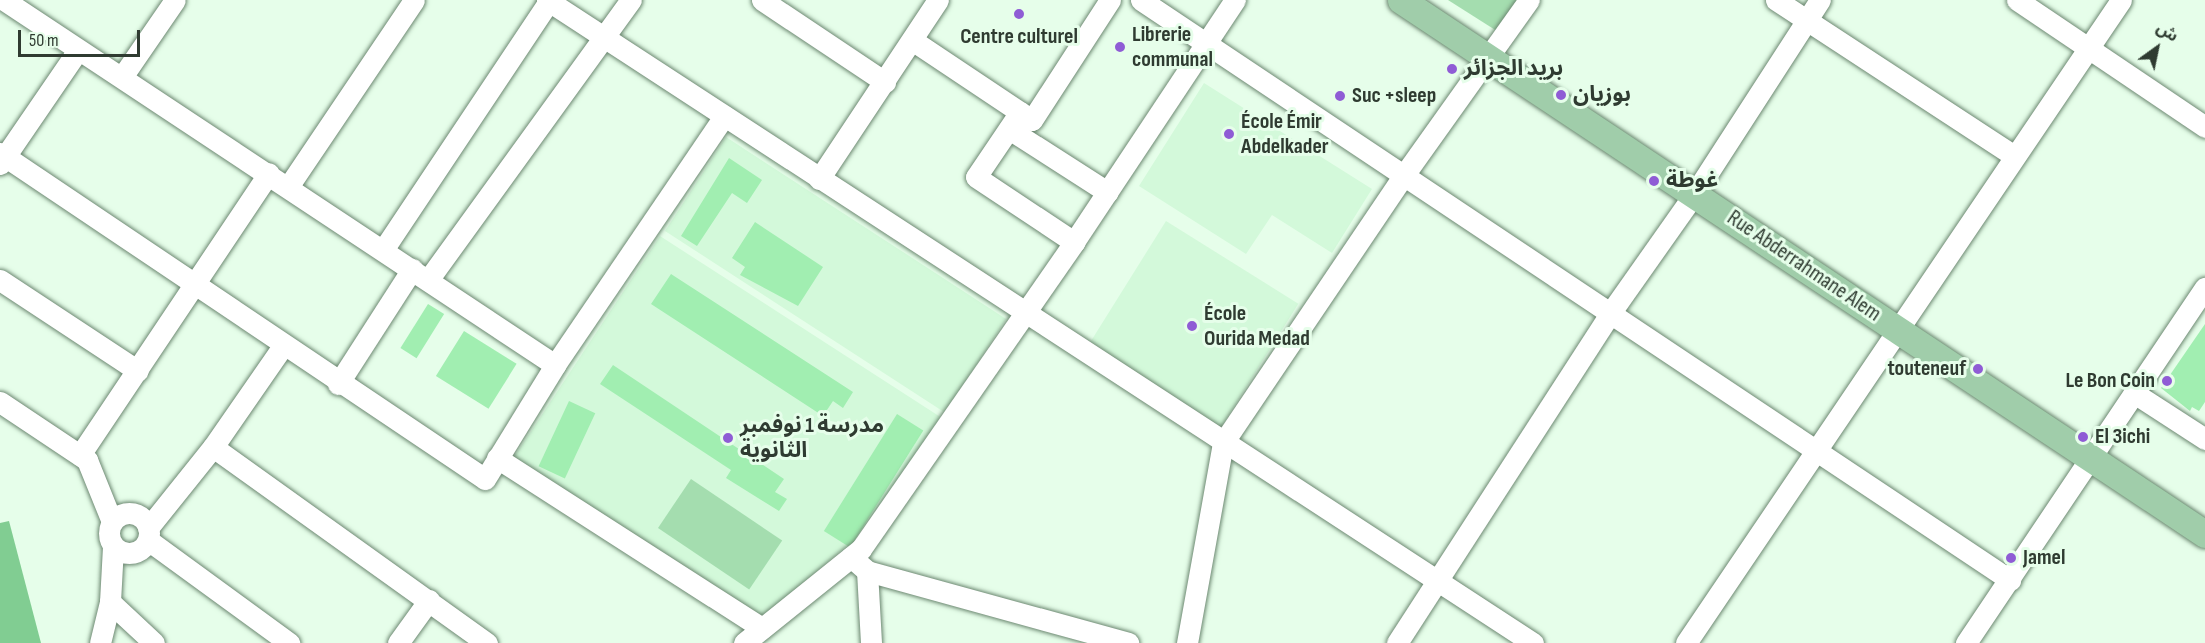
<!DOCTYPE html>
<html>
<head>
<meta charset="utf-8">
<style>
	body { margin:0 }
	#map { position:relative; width:2205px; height:643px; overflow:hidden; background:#e6feea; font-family:"Sofia Sans Condensed","Noto Sans Arabic",sans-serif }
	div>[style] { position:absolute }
	.built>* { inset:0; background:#d3f9da; transform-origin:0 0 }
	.green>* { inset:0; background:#a4ddaf; transform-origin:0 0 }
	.water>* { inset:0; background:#81cd92 }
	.building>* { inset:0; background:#a1eeb1; transform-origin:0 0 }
	.roads { filter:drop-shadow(0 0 2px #6c8871) drop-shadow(0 0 2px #6c8871) }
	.minor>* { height:21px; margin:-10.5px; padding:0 10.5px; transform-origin:10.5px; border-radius:10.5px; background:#fff }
	.minor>.ring { margin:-10.5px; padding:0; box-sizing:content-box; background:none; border:21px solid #fff; border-radius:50% }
	.major>* { height:27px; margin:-13.5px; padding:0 13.5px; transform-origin:13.5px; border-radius:13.5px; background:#a0cdaa }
	.dots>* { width:16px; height:16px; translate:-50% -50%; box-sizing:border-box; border:3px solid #e6feea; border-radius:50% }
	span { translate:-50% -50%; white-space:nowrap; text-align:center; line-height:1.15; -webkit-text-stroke:6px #e6feea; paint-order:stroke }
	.poi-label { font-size:22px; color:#2f3b31; font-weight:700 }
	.left { translate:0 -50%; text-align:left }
	.right { translate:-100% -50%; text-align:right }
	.street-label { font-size:22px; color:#2f3b31 }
	.north { position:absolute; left:2127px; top:18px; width:60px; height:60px; -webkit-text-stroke:4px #e6feea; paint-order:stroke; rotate:33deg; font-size:16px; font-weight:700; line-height:24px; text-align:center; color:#2f3b31 }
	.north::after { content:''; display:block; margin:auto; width:21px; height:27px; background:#2f3b31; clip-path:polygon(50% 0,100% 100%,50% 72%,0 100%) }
	.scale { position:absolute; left:18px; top:30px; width:122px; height:27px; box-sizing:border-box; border:3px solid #2f3b31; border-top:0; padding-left:8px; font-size:18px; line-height:21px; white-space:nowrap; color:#2f3b31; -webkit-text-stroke:4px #e6feea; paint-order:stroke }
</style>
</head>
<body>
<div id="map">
	<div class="built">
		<div style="clip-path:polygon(1204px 83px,1372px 189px,1332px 253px,1272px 215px,1246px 254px,1139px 186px)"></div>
		<div style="left:726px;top:137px;width:334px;height:112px;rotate:33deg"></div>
		<div style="left:1166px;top:221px;width:156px;height:150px;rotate:32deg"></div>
		<div style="clip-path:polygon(660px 236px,942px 418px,865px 530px,760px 620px,514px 457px)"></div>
	</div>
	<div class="green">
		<div style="clip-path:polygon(1448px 0,1522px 0,1500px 33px)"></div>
		<div style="left:691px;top:479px;width:110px;height:59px;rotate:34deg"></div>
	</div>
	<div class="water">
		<div style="clip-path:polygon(9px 521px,41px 643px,0 643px,0 523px)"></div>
	</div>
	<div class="building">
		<div style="clip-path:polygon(729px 158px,762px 180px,747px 203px,732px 193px,697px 246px,681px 236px)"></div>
		<div style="clip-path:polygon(755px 222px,823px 267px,798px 306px,740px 275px,745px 267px,732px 258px)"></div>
		<div style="clip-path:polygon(671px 274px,853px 392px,843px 408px,833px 401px,823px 416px,651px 304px)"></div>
		<div style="left:428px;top:304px;width:19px;height:52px;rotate:32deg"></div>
		<div style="clip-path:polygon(2205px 324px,2205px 402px,2199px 411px,2192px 407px,2190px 411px,2161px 388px)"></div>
		<div style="left:464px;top:331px;width:62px;height:53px;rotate:32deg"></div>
		<div style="clip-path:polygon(613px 365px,784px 479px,775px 492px,787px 499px,779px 511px,726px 478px,731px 470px,600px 384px)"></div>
		<div style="left:569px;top:401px;width:29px;height:72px;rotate:25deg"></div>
		<div style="left:897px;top:414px;width:31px;height:138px;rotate:32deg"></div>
	</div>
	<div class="roads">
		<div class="minor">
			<div style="left:4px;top:0;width:661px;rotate:33.52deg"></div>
			<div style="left:547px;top:0;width:1177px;rotate:33.11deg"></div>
			<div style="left:762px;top:0;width:148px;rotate:33.7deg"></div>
			<div style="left:1141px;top:0;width:1045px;rotate:33.72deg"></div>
			<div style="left:1776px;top:0;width:283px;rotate:33.2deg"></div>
			<div style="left:2017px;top:0;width:227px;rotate:34deg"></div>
			<div style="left:912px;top:40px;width:144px;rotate:33.7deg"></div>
			<div style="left:1032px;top:120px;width:143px;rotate:-57deg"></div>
			<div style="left:122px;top:77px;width:93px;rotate:-55.5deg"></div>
			<div style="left:1020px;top:112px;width:78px;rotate:124.1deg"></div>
			<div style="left:976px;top:177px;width:118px;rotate:33.6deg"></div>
			<div style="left:1009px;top:129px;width:117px;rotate:32.7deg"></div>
			<div style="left:0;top:153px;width:584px;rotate:33.91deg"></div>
			<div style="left:485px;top:479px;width:134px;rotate:-58.4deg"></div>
			<div style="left:555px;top:365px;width:301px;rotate:-55.8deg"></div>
			<div style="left:0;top:164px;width:138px;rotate:-55.6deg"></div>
			<div style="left:819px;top:179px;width:215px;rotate:-56.4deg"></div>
			<div style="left:288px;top:187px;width:225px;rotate:-56deg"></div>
			<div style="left:383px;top:250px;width:299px;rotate:-56.3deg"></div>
			<div style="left:0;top:280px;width:165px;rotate:33.4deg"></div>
			<div style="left:428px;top:280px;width:346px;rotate:-54.1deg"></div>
			<div style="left:338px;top:384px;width:137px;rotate:-57.2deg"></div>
			<div style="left:2134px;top:393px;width:85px;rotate:32.9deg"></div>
			<div style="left:0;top:402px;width:105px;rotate:33.7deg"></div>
			<div style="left:87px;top:460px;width:67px;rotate:68deg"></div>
			<div style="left:213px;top:447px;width:337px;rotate:35.6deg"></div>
			<div style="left:80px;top:455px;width:339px;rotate:-56.2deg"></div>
			<div style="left:497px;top:458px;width:315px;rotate:32.7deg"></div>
			<div class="ring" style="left:109px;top:513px;width:19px;height:19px"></div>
			<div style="left:148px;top:528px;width:104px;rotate:-51.3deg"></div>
			<div style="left:213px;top:447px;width:123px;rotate:-55.3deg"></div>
			<div style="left:148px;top:540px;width:175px;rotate:36.1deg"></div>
			<div style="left:851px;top:557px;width:21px;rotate:41deg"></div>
			<div style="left:867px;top:571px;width:271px;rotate:15.4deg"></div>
			<div style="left:867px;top:571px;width:72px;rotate:86.8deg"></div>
			<div style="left:110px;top:602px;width:60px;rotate:43deg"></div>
			<div style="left:100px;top:643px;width:42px;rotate:-76.3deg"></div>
			<div style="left:110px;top:602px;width:55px;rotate:-86.9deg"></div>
			<div style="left:398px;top:643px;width:53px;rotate:-54.2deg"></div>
			<div style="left:744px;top:643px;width:150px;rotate:-38.8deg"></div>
			<div style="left:861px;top:549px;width:374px;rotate:-55.2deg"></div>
			<div style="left:1074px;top:242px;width:291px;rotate:-56.4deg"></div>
			<div style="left:1187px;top:643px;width:203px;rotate:-79.8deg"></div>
			<div style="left:1223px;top:443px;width:323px;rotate:-56deg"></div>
			<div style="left:1404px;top:175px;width:215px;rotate:-54.5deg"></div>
			<div style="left:1397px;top:643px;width:394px;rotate:-57.1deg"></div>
			<div style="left:1611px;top:312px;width:146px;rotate:-54.8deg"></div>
			<div style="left:1695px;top:193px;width:230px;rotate:-57.1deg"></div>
			<div style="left:1686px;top:643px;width:776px;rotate:-55.92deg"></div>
			<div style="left:1966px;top:643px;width:428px;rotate:-56.1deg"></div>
		</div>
		<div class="major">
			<div style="left:1401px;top:0;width:965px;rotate:33.59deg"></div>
		</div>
	</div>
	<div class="dots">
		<div style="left:1019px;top:14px;background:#8f5cd5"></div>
		<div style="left:1120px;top:47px;background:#8f5cd5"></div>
		<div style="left:1452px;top:69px;background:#8f5cd5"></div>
		<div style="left:1561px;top:95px;background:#8f5cd5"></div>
		<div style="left:1340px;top:96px;background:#8f5cd5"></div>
		<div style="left:1229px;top:134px;background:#8f5cd5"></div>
		<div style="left:1654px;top:181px;background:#8f5cd5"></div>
		<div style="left:1192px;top:326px;background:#8f5cd5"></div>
		<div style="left:1978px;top:369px;background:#8f5cd5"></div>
		<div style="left:2167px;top:381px;background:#8f5cd5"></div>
		<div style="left:2083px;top:437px;background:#8f5cd5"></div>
		<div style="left:728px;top:438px;background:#8f5cd5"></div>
		<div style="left:2011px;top:558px;background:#8f5cd5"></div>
	</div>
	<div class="poi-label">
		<span class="left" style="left:1132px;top:47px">Librerie<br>communal</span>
		<span style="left:1019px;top:37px">Centre culturel</span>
		<span class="left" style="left:1464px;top:69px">بريد الجزائر</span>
		<span class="left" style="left:1573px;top:95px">بوزيان</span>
		<span class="left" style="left:1352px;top:96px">Suc +sleep</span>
		<span class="left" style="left:1241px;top:134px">École Émir<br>Abdelkader</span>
		<span class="left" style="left:1666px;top:181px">غوطة</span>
		<span class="left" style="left:1204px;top:326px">École<br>Ourida Medad</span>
		<span class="right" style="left:1966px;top:369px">touteneuf</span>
		<span class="right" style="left:2155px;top:381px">Le Bon Coin</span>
		<span class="left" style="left:740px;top:438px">مدرسة 1 نوفمبر<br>الثانوية</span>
		<span class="left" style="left:2095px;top:437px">El 3ichi</span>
		<span class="left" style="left:2023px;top:558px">Jamel</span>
	</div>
	<div class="street-label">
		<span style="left:1804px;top:266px;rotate:34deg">Rue Abderrahmane Alem</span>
	</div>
	<div class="north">ش</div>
	<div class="scale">50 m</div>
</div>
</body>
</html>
